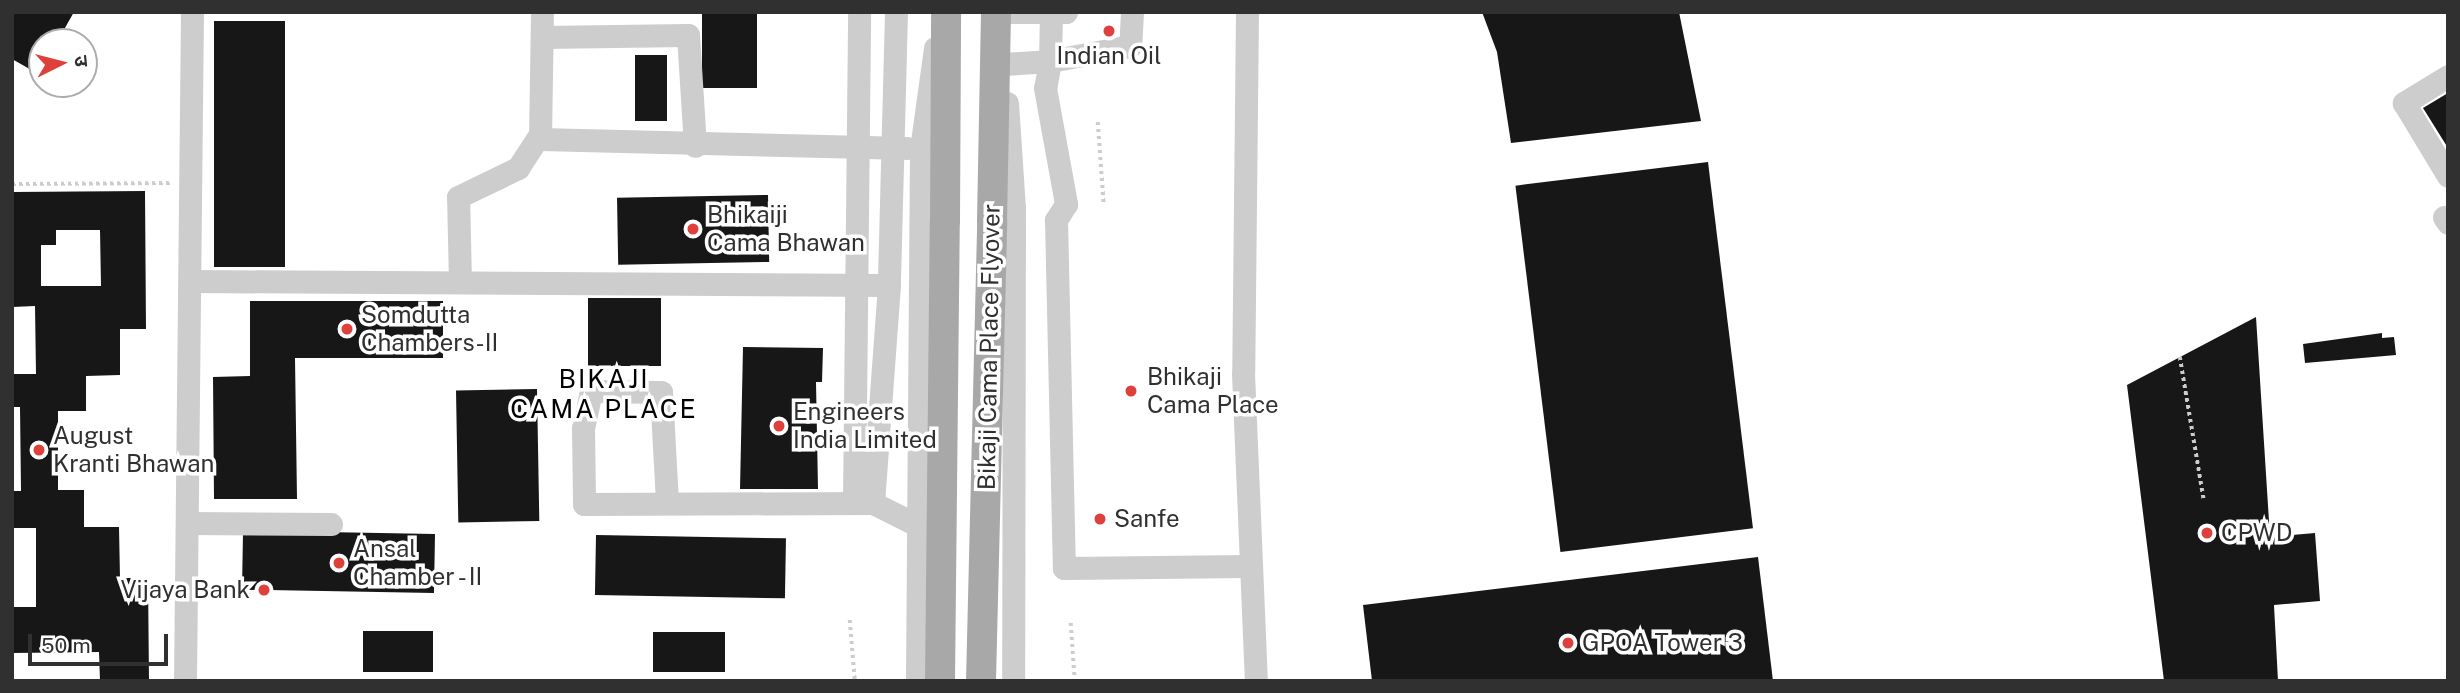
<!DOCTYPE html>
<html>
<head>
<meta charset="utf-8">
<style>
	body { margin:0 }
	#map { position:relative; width:2460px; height:693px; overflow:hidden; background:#fff; font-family:"Public Sans","Noto Sans Devanagari",sans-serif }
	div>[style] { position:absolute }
	.building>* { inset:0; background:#171717; transform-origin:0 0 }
	.path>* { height:3.5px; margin-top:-1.75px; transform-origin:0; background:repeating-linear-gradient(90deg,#cdcdcd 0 3.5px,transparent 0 7px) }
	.minor>* { height:23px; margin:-11.5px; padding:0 11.5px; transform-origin:11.5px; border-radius:11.5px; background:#cdcdcd }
	.major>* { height:30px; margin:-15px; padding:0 15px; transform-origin:15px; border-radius:15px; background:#a8a8a8 }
	.major-bridge>* { height:30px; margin:-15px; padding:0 15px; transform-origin:15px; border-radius:15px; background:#a8a8a8 }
	.dots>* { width:19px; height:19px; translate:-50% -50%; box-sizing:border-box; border:4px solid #fff; border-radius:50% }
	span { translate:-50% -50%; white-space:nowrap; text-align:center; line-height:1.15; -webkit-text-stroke:7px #fff; paint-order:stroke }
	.poi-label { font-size:24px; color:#303030 }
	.left { translate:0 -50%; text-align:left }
	.right { translate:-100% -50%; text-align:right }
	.street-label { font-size:24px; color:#303030 }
	.neighbourhood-label { font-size:26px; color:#000; letter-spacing:2px }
	.frame { position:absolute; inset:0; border:14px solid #303030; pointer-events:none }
	.north { position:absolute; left:28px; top:28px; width:70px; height:70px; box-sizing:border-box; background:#fff; border:2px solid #acacac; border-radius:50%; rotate:84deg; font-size:19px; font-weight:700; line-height:28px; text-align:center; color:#303030 }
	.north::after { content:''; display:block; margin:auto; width:24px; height:32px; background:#de413b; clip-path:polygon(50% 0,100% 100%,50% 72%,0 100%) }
	.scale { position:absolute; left:28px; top:634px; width:140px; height:32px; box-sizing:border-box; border:4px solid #303030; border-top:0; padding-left:9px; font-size:21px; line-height:24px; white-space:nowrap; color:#303030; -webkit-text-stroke:5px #fff; paint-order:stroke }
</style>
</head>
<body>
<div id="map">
	<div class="building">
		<div style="clip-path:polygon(12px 12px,74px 12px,57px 42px,42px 42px,42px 76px,12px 59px)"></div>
		<div style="left:702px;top:12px;width:55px;height:76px"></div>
		<div style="clip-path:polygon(1482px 12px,1679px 12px,1701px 121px,1511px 143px,1497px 52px)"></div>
		<div style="left:214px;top:21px;width:71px;height:246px"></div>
		<div style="left:635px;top:55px;width:32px;height:66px"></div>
		<div style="clip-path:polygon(2448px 93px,2448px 148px,2423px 108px)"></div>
		<div style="left:1708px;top:162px;width:369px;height:194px;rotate:83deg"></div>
		<div style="clip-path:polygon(evenodd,145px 191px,146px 329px,120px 329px,120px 375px,86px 376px,86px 411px,58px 411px,58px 490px,84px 490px,84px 527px,119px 527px,120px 578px,148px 578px,149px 681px,100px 681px,99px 652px,12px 653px,12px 607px,36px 607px,36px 528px,12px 528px,12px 491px,21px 491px,20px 407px,12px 407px,12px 374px,36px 374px,35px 306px,12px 307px,12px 192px,145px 191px,56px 230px,100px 230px,101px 286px,41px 286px,41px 245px,56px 245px,56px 230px)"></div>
		<div style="left:768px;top:195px;width:67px;height:151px;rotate:89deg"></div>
		<div style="left:588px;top:298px;width:73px;height:68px"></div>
		<div style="clip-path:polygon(250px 301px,443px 301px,443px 358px,295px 358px,297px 499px,214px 499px,213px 377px,250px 376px)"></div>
		<div style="clip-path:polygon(2256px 317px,2270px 537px,2315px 533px,2320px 601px,2274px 605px,2278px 681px,2164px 681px,2127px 385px)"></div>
		<div style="clip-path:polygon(2382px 333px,2382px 338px,2394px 337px,2396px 355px,2305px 363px,2303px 344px)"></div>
		<div style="clip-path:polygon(743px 347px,823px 348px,822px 382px,816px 382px,818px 489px,740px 489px)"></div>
		<div style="left:537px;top:389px;width:132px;height:81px;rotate:89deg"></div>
		<div style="left:435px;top:534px;width:59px;height:192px;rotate:91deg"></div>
		<div style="left:596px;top:535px;width:190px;height:60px;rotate:1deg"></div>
		<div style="clip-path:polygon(1758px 557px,1773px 681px,1372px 681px,1363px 605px)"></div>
		<div style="left:363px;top:631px;width:70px;height:41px"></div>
		<div style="left:653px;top:632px;width:72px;height:40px"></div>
	</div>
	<div class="path">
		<div style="left:1098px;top:122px;width:83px;rotate:85.9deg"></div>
		<div style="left:12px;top:184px;width:158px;rotate:-0.4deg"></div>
		<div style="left:2180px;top:357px;width:146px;rotate:80.5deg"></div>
		<div style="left:850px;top:620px;width:61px;rotate:85.3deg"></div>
		<div style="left:1071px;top:623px;width:58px;rotate:86.1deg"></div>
	</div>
	<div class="minor">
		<div style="left:542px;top:12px;width:127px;rotate:90.9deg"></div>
		<div style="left:540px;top:139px;width:367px;rotate:1.4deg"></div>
		<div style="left:896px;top:12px;width:273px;rotate:91.5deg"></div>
		<div style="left:889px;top:285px;width:219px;rotate:94.2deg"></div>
		<div style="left:873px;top:503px;width:49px;rotate:26.6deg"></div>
		<div style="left:1010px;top:12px;width:56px"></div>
		<div style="left:1132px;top:12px;width:34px;rotate:93deg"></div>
		<div style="left:1130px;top:46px;width:81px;rotate:169.4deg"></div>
		<div style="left:1050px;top:61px;width:27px;rotate:100deg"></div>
		<div style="left:1045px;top:88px;width:118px;rotate:79.7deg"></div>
		<div style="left:1066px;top:204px;width:19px;rotate:122deg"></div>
		<div style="left:1056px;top:220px;width:348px;rotate:88.7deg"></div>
		<div style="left:1064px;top:568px;width:185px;rotate:-0.6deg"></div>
		<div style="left:1247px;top:12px;width:361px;rotate:90.6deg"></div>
		<div style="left:1243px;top:373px;width:308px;rotate:87.6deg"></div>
		<div style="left:542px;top:37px;width:146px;rotate:-0.8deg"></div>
		<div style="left:688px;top:35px;width:111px;rotate:86.4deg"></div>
		<div style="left:1004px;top:64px;width:46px;rotate:-3.7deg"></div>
		<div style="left:1050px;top:61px;width:49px;rotate:-88.8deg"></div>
		<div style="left:2448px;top:76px;width:52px;rotate:148.5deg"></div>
		<div style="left:2404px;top:103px;width:85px;rotate:58.9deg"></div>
		<div style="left:1007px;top:103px;width:105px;rotate:86.2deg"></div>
		<div style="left:1014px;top:208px;width:473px;rotate:90.1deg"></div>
		<div style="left:2444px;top:217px;width:7px;rotate:56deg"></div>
		<div style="left:190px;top:281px;width:699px;rotate:0.33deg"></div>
		<div style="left:460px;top:282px;width:85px;rotate:-91.3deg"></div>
		<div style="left:458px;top:197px;width:67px;rotate:-25.8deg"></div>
		<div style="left:518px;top:168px;width:37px;rotate:-57deg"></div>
		<div style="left:667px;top:502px;width:110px;rotate:-93.1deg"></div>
		<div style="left:661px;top:392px;width:70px;rotate:-179.2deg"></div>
		<div style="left:591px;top:391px;width:38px;rotate:102deg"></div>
		<div style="left:583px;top:428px;width:76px;rotate:89.2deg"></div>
		<div style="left:584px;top:504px;width:289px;rotate:-0.2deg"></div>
		<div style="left:854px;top:503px;width:491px;rotate:-89.4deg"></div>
		<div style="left:188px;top:523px;width:143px;rotate:0.4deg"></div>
		<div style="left:185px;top:681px;width:669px;rotate:-89.4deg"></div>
		<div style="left:917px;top:681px;width:532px;rotate:-89.57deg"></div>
		<div style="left:921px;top:149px;width:102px;rotate:-82.1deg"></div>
	</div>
	<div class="major">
		<div style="left:945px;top:221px;width:209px;rotate:-89.7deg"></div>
		<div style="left:992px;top:221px;width:209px;rotate:-88.9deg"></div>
	</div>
	<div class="major-bridge">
		<div style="left:940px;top:681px;width:460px;rotate:-89.4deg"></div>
		<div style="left:981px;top:681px;width:460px;rotate:-88.6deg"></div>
	</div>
	<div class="dots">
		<div style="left:1109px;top:31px;background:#de413b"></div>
		<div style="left:693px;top:229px;background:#de413b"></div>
		<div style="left:347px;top:329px;background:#de413b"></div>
		<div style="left:1131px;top:391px;background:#de413b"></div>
		<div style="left:779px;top:426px;background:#de413b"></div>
		<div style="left:39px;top:450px;background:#de413b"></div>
		<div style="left:1100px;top:519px;background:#de413b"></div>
		<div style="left:2207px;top:533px;background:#de413b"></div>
		<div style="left:339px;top:563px;background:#de413b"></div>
		<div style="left:264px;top:590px;background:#de413b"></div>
		<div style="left:1568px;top:643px;background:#de413b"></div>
	</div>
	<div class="poi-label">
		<span style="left:1109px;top:56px">Indian Oil</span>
		<span class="left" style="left:707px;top:229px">Bhikaiji<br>Cama Bhawan</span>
		<span class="left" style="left:361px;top:329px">Somdutta<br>Chambers-II</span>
		<span class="left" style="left:1147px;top:391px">Bhikaji<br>Cama Place</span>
		<span class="left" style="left:793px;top:426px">Engineers<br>India Limited</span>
		<span class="left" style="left:53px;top:450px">August<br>Kranti Bhawan</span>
		<span class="left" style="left:1114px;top:519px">Sanfe</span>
		<span class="left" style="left:2221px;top:533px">CPWD</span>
		<span class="left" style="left:353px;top:563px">Ansal<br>Chamber - II</span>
		<span class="right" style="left:250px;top:590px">Vijaya Bank</span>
		<span class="left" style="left:1582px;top:643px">GPOA Tower 3</span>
	</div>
	<div class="street-label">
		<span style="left:989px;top:347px;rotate:-89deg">Bikaji Cama Place Flyover</span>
	</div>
	<div class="neighbourhood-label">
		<span style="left:604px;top:394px">BIKAJI<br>CAMA PLACE</span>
	</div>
	<div class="frame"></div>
	<div class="north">उ</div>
	<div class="scale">50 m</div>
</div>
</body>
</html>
